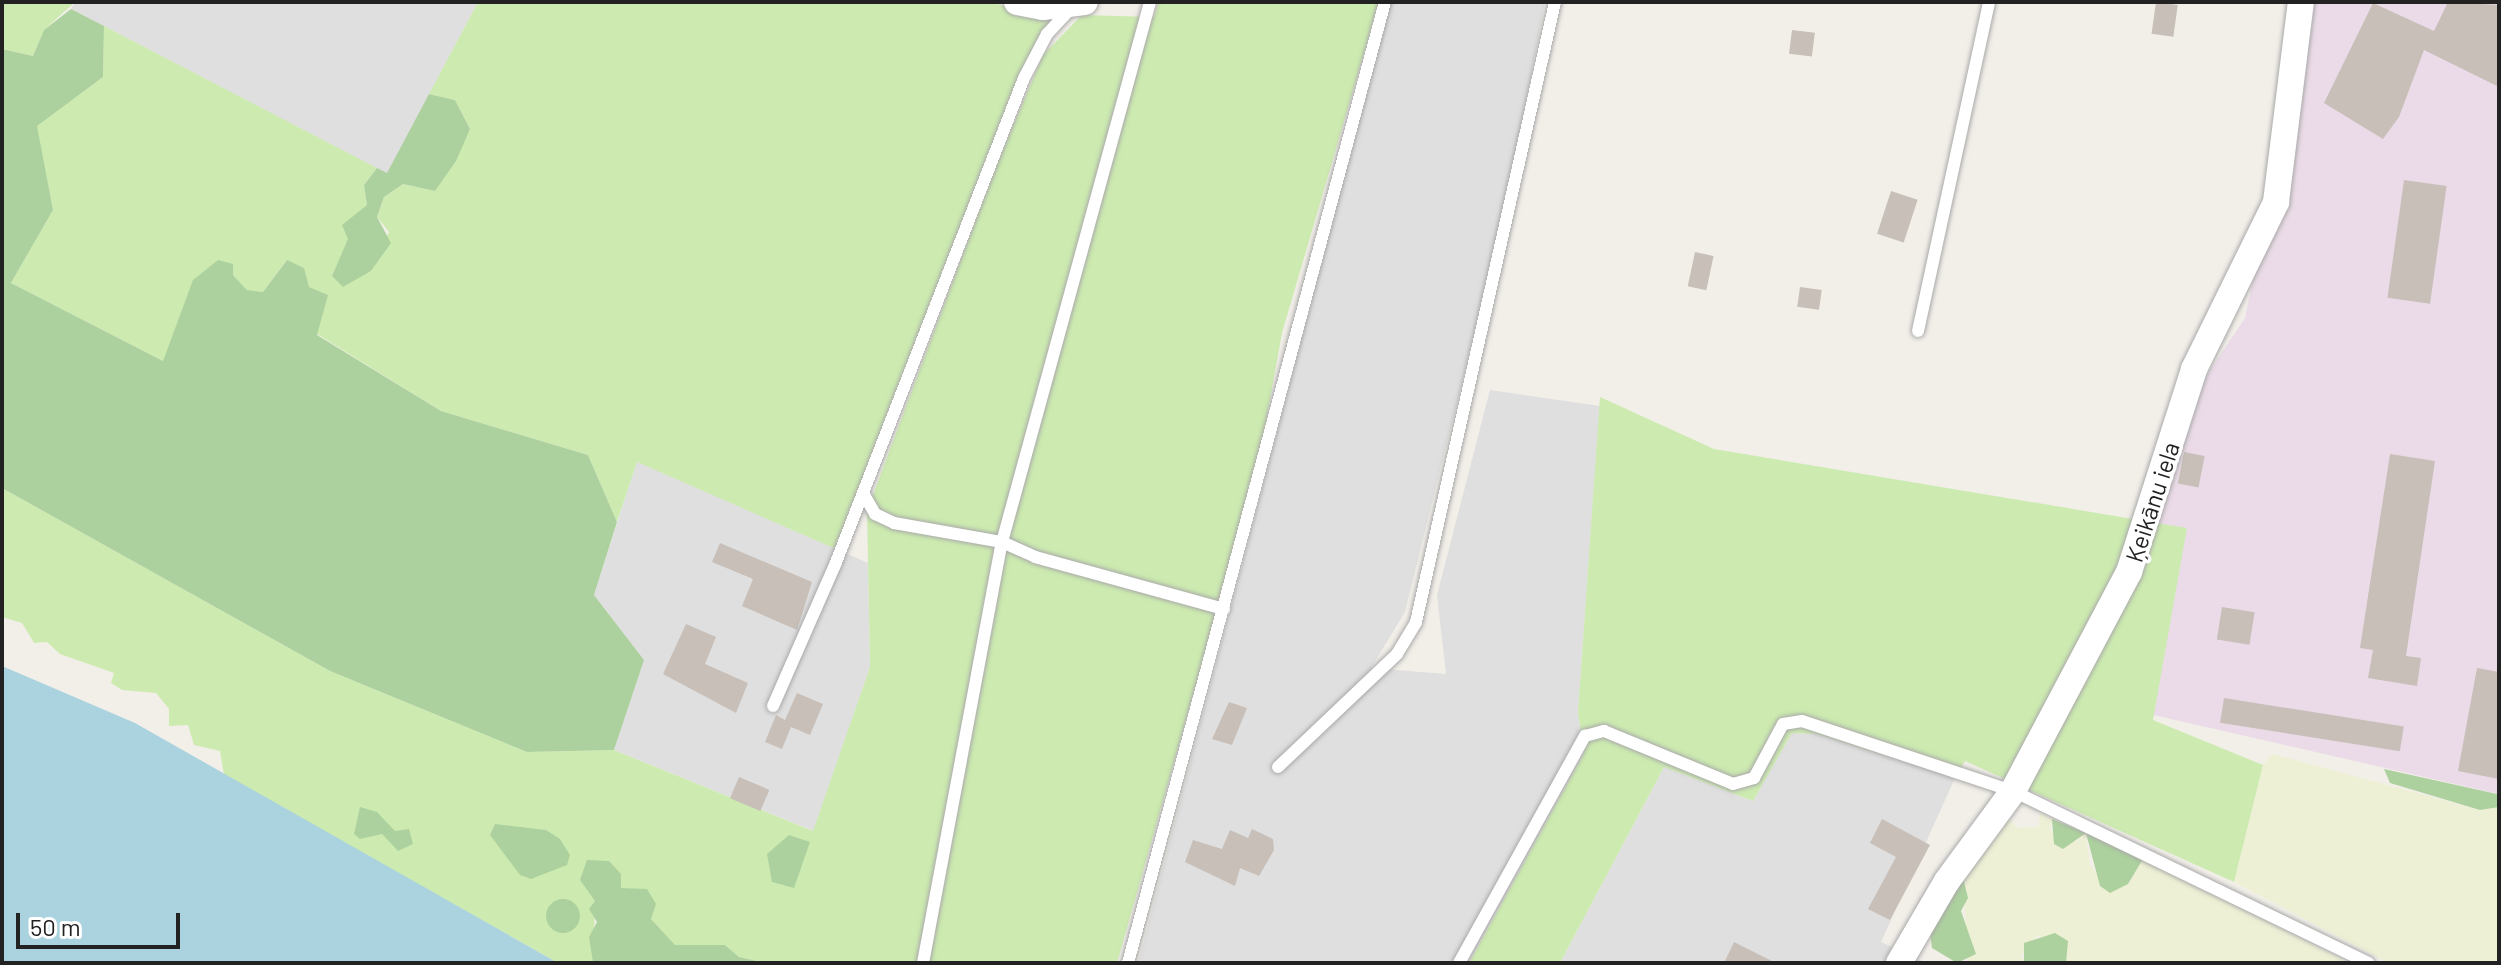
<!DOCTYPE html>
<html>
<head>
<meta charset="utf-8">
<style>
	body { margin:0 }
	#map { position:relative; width:2501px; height:965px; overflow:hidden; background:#f2efe9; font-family:Barlow,sans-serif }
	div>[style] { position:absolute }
	.residential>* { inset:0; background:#e0dfdf }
	.industrial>* { inset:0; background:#ebdbe8 }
	.farmland>* { inset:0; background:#eef0d5 }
	.grass>* { inset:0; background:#cdebb0 }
	.forest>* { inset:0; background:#add19e }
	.round { border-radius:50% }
	.water>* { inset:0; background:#aad3df }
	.building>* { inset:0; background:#c7bfb8; transform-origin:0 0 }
	.roads { filter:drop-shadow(0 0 2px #a9a9a9) drop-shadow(0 0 2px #a9a9a9) }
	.service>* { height:12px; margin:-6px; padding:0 6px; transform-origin:6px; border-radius:6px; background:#fff }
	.minor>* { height:26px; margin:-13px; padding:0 13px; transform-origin:13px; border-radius:13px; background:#fff }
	span { translate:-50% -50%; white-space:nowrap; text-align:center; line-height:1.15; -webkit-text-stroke:7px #fff; paint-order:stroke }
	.street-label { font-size:24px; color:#222 }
	.frame { position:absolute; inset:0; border:4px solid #222; pointer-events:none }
	.scale { position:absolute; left:16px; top:913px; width:164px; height:36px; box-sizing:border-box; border:4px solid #222; border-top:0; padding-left:10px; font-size:24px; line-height:28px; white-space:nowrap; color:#222; -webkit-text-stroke:6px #fff; paint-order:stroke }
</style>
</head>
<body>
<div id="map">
	<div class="residential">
		<div style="clip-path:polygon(75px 2px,478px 2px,387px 174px,71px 9px)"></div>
		<div style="clip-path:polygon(1390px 2px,1545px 2px,1508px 196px,1405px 612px,1371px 668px,1446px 674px,1437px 595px,1490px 390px,1600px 406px,1578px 713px,1584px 753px,1469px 963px,1138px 963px)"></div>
		<div style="clip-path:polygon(637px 461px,868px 563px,870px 667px,814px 831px,614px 750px,644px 660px,594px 595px)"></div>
		<div style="clip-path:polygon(1792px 733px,1817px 734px,1955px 778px,1881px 942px,1926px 963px,1560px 963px,1664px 767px,1753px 801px)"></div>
	</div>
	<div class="industrial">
		<div style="clip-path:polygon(2309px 2px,2499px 2px,2499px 794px,2079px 698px,2208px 373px,2245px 318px)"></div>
	</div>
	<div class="farmland">
		<div style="clip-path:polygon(2273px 754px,2480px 810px,2499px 807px,2499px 963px,2389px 963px,2234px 882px,2263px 765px)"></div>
		<div style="clip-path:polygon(2040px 813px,2052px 819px,2050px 830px,2076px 841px,2086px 833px,2090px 865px,2100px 877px,2128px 884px,2143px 859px,2349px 963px,2066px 963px,2038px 935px,2021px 956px,2024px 963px,1962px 963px,1968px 961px,1963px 878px,2006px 815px,2017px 828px,2039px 827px)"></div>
	</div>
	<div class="grass">
		<div style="clip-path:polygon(2px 2px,75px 2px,44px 30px,33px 56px,2px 49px)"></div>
		<div style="clip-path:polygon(478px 2px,989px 2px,1051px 18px,838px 550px,637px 462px,617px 522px,588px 455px,441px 411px,317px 334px,304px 268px,286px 261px,263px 292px,248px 291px,233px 275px,163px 361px,11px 283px,53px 210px,36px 126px,103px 77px,104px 26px,377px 168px,364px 185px,367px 205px,332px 276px,351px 279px,371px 271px,389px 232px,377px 217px,384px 197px,403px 184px,435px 191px,470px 129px,455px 100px,429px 94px)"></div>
		<div style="clip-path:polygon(1159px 2px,1379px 2px,1282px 333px,1258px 466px,1117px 963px,766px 963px,739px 957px,725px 945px,675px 946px,651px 919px,595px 902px,593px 963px,558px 963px,224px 775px,220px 751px,194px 745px,188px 725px,169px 726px,169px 709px,156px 693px,122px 690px,111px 683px,114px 673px,60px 654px,47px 642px,34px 643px,22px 623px,2px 617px,2px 488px,330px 671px,527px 752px,614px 750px,813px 831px,870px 667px,867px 511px,996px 166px,1043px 55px,1082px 15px,1154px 17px)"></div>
		<div style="clip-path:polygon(1600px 397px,1714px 449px,2187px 528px,2153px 720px,2263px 765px,2234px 882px,1965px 761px,1955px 778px,1817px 734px,1792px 733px,1753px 801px,1664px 767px,1560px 963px,1469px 963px,1584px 753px,1578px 713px)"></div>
	</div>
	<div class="forest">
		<div style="clip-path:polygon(71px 9px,104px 26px,103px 77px,37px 126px,53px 210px,11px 283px,163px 361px,193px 280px,218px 260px,233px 264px,233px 275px,247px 290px,263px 292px,287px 260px,304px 268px,309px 287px,328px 295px,317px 335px,441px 411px,588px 455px,617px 522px,594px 595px,644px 660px,614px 750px,527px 752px,330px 671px,2px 488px,2px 49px,33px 56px,44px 30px)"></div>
		<div style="clip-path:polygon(429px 94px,455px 100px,470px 129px,456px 161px,435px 191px,403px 184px,384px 197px,377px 217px,391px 243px,371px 271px,343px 287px,332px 276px,348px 239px,342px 225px,367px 205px,364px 185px,377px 168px,387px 173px)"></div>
		<div style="clip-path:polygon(2384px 769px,2497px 794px,2499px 807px,2480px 810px,2390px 783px)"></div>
		<div style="clip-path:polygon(360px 807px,377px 812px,395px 831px,409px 829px,413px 844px,398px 851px,382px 834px,360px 839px,354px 834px)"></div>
		<div style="clip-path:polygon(2052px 819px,2086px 833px,2143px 859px,2128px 884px,2110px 893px,2100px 886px,2086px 833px,2063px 849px,2054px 844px)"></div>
		<div style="clip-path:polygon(495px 824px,546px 830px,560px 839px,570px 855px,567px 865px,531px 879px,520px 875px,490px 835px)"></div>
		<div style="clip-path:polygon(789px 835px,810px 842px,794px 888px,772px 882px,767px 854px)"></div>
		<div style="clip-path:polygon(587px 860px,609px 861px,621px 874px,621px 888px,647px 889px,656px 904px,651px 919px,675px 945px,725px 945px,739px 957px,766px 963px,593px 963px,589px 937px,597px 922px,589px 909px,595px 901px,580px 880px)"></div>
		<div style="clip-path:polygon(1963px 878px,1968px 898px,1961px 911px,1976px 954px,1957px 963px,1932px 948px,1929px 925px)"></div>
		<div class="round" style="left:546px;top:899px;width:34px;height:34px"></div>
		<div style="clip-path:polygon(2055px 933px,2068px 941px,2066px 963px,2024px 963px,2024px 943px)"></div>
	</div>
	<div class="water">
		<div style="clip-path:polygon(2px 666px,135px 723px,558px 963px,2px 963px)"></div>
	</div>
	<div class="building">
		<div style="left:2156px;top:2px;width:22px;height:32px;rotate:8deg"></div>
		<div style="clip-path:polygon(2448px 2px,2499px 5px,2499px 87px,2424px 50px,2399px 117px,2383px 139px,2324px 103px,2373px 3px,2434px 31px)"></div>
		<div style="left:1792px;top:30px;width:23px;height:24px;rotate:7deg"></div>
		<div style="left:2404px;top:180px;width:43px;height:119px;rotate:8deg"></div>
		<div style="left:1891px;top:191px;width:28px;height:45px;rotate:18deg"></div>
		<div style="left:1695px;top:252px;width:19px;height:35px;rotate:12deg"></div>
		<div style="left:1800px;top:287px;width:22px;height:20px;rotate:8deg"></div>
		<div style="left:2184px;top:452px;width:21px;height:32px;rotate:11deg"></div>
		<div style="clip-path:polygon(2390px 454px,2435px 461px,2406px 656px,2421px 658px,2417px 686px,2368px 678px,2373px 650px,2360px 648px)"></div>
		<div style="clip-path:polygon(720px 543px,812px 582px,797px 630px,742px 606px,753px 579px,712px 562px)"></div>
		<div style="left:2222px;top:607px;width:33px;height:33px;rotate:9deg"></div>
		<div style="clip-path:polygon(686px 624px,716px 637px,705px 664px,748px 683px,736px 713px,663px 674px)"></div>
		<div style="clip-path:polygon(2477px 668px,2499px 672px,2499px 779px,2458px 771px)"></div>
		<div style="clip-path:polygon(797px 693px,823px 704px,810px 735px,791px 727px,782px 749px,765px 742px,776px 715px,785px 720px)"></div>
		<div style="left:2224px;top:698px;width:182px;height:25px;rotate:9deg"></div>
		<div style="clip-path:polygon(1229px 702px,1247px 708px,1232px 745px,1212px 739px)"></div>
		<div style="left:739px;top:777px;width:33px;height:23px;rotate:23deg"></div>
		<div style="clip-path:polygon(1882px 819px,1930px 845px,1890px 920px,1868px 909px,1896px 857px,1870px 843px)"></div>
		<div style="clip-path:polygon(1252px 829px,1273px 839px,1274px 850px,1259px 876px,1240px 868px,1235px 886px,1185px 862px,1193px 840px,1222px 849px,1230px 830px,1248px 838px)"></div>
		<div style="clip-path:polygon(1734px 942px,1776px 963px,1724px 963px)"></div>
	</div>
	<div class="roads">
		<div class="service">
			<div style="left:1918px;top:331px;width:337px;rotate:-77.8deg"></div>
			<div style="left:863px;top:493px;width:24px;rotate:60deg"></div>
			<div style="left:875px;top:514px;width:21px;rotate:25deg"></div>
			<div style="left:894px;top:523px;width:110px;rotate:10deg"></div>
			<div style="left:1002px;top:542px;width:36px;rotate:24deg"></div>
			<div style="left:1035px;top:557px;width:196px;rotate:15.4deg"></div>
			<div style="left:773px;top:706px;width:154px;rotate:-66.3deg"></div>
			<div style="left:835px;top:565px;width:522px;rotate:-68.79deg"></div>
			<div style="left:1024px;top:78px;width:50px;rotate:-62.4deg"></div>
			<div style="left:1047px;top:34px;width:35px;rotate:-47deg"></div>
			<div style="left:1278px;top:767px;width:164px;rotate:-43.5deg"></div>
			<div style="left:1397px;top:654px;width:37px;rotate:-59deg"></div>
			<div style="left:1416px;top:622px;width:635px;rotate:-77.36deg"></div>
			<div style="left:923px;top:963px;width:428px;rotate:-79.4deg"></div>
			<div style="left:1002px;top:542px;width:560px;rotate:-74.67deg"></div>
			<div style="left:1128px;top:963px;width:995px;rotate:-75.03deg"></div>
			<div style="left:1459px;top:963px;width:260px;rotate:-61deg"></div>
			<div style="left:1585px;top:736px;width:20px;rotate:-15deg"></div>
			<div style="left:1604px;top:731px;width:139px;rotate:22.3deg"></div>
			<div style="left:1733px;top:784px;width:22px;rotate:-16deg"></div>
			<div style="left:1754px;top:778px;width:61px;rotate:-61.8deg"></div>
			<div style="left:1783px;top:724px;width:19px;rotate:-9deg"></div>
			<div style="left:1802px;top:721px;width:222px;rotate:18.4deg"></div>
			<div style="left:2013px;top:791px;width:395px;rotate:25.8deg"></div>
		</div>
		<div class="minor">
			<div style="left:1017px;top:2px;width:26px;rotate:11deg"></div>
			<div style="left:1043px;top:7px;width:42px;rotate:-6.8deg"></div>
			<div style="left:1899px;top:963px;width:95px;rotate:-59.7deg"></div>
			<div style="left:1947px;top:881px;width:112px;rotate:-53.7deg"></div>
			<div style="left:2013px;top:791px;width:248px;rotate:-62.1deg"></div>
			<div style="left:2129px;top:572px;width:213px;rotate:-72.2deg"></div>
			<div style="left:2194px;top:369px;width:186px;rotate:-63.8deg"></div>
			<div style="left:2276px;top:202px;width:202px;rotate:-82.9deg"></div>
		</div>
	</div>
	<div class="street-label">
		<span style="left:2152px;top:502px;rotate:-72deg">Ķeikānu iela</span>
	</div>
	<div class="frame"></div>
	<div class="scale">50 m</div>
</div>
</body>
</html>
